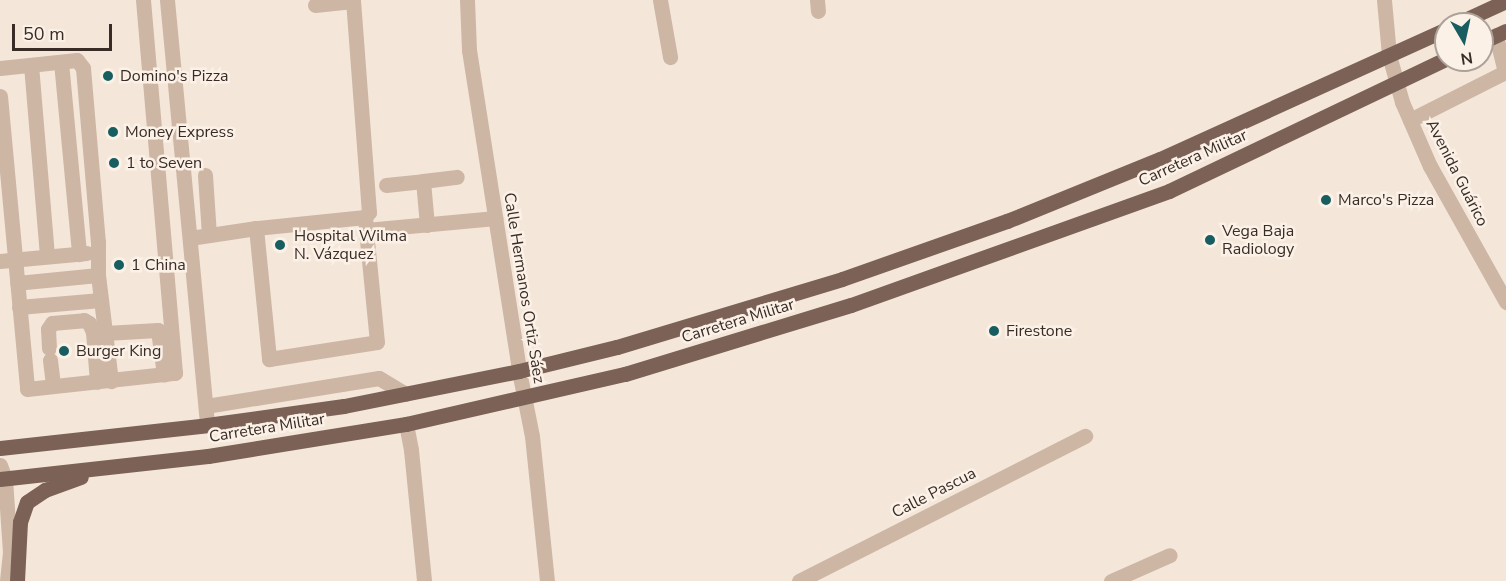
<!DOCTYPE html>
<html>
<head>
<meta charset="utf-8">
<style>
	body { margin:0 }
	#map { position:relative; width:1506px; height:581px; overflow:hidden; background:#f4e7da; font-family:"Nunito Sans",sans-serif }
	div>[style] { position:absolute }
	.minor>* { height:15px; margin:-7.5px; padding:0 7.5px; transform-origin:7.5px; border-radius:7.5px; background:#ceb6a5 }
	.major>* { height:15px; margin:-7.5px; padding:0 7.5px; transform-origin:7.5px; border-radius:7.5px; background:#7c6156 }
	.dots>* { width:16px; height:16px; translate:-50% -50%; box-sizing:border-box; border:3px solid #fbf1e7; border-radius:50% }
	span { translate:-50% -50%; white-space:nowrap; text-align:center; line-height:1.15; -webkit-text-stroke:5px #fbf1e7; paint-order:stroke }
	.poi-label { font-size:16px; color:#392c27 }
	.left { translate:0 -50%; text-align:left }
	.street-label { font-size:16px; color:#392c27 }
	.north { position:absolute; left:1434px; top:12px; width:60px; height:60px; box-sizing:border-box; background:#fbf1e7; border:2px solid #ada29a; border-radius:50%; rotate:171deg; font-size:16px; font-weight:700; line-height:24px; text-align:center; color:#392c27 }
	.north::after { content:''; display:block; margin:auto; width:21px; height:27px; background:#185d5f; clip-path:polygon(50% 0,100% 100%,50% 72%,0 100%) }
	.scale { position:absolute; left:12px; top:24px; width:100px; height:27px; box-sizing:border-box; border:3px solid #392c27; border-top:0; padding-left:8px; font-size:18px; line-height:21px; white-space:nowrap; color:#392c27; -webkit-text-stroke:4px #fbf1e7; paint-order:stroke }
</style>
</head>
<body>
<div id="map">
	<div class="minor">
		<div style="left:167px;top:0;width:427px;rotate:84.6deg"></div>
		<div style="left:353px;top:0;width:213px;rotate:85.7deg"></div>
		<div style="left:369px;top:212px;width:6px;rotate:129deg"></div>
		<div style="left:467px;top:0;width:50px;rotate:87.7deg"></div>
		<div style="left:469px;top:50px;width:325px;rotate:81.1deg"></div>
		<div style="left:519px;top:371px;width:66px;rotate:78.7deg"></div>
		<div style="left:532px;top:436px;width:146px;rotate:84.1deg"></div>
		<div style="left:660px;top:0;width:58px;rotate:80deg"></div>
		<div style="left:817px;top:0;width:11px;rotate:85deg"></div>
		<div style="left:1384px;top:0;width:55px;rotate:84.8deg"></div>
		<div style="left:1389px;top:55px;width:49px;rotate:74.5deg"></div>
		<div style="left:1402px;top:102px;width:70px;rotate:66.4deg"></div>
		<div style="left:1430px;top:166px;width:156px;rotate:60.8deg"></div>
		<div style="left:315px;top:5px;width:38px;rotate:-6deg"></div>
		<div style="left:61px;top:62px;width:193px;rotate:84.6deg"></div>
		<div style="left:31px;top:65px;width:192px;rotate:85.2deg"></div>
		<div style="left:0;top:68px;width:77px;rotate:-5.9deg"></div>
		<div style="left:77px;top:60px;width:10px;rotate:53deg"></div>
		<div style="left:83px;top:68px;width:175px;rotate:85.1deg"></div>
		<div style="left:98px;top:242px;width:33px;rotate:90deg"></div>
		<div style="left:98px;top:275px;width:81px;rotate:174.4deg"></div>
		<div style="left:0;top:96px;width:294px;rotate:84.7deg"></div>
		<div style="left:27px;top:389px;width:149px;rotate:-6.2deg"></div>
		<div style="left:175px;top:373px;width:374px;rotate:-94.9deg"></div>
		<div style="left:1410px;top:120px;width:106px;rotate:-26.8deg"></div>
		<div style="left:1505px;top:72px;width:38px;rotate:-104deg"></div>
		<div style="left:205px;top:175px;width:60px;rotate:86.2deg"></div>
		<div style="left:386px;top:185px;width:37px;rotate:-6deg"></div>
		<div style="left:427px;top:225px;width:44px;rotate:-95.2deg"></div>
		<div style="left:423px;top:181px;width:34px;rotate:-7deg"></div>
		<div style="left:366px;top:230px;width:13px;rotate:-94deg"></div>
		<div style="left:365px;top:217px;width:110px;rotate:174.2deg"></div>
		<div style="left:256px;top:228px;width:132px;rotate:84.3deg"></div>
		<div style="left:269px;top:359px;width:109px;rotate:-8.9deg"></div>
		<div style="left:377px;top:342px;width:113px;rotate:-95.6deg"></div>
		<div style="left:366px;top:230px;width:130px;rotate:-5.3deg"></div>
		<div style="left:190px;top:238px;width:67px;rotate:-8.6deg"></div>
		<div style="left:0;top:261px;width:87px;rotate:-5.3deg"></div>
		<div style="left:98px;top:275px;width:107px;rotate:83deg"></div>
		<div style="left:19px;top:307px;width:82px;rotate:-4.9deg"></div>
		<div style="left:105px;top:333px;width:53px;rotate:-3.2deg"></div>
		<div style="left:158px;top:330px;width:45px;rotate:82.4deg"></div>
		<div style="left:49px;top:348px;width:19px;rotate:-93deg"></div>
		<div style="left:48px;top:329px;width:7px;rotate:-56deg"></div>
		<div style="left:52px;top:323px;width:32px;rotate:-5deg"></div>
		<div style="left:84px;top:320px;width:6px;rotate:31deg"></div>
		<div style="left:89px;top:323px;width:10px;rotate:66deg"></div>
		<div style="left:93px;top:332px;width:50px;rotate:85.4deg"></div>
		<div style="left:50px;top:360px;width:26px;rotate:83deg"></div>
		<div style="left:206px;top:406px;width:175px;rotate:-9.2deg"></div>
		<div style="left:379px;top:378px;width:31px;rotate:31deg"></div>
		<div style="left:406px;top:424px;width:26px;rotate:79deg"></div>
		<div style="left:411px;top:450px;width:132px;rotate:84.3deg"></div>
		<div style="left:0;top:465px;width:15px;rotate:70deg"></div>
		<div style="left:5px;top:479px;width:73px;rotate:86.1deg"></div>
		<div style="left:10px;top:552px;width:29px;rotate:96deg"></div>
		<div style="left:799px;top:581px;width:321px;rotate:-26.9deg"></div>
		<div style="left:1111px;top:581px;width:64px;rotate:-23.8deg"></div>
	</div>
	<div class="major">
		<div style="left:1456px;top:24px;width:55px;rotate:-24.7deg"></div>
		<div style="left:1482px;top:42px;width:26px;rotate:-25deg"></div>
		<div style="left:0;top:448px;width:208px;rotate:-6.3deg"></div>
		<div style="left:207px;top:425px;width:138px;rotate:-7.9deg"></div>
		<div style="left:344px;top:406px;width:178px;rotate:-11.3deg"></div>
		<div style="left:519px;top:371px;width:101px;rotate:-13.8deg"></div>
		<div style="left:617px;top:347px;width:235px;rotate:-16.8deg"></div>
		<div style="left:842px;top:279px;width:175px;rotate:-19.4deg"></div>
		<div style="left:1007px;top:221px;width:165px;rotate:-22.1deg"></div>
		<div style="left:1160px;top:159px;width:314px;rotate:-24.4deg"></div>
		<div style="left:0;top:479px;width:209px;rotate:-6.3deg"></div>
		<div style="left:208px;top:456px;width:201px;rotate:-9.2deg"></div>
		<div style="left:406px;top:424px;width:225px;rotate:-12.9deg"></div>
		<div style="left:625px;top:374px;width:236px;rotate:-17deg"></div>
		<div style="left:851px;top:305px;width:338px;rotate:-19.7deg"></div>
		<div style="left:1169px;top:191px;width:307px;rotate:-25.5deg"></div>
		<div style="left:17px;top:581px;width:59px;rotate:-87.1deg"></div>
		<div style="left:20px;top:522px;width:21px;rotate:-71deg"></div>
		<div style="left:27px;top:502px;width:22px;rotate:-34deg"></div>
		<div style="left:45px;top:490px;width:38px;rotate:-20deg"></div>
	</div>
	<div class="dots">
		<div style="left:108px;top:76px;background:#185d5f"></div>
		<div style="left:113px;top:132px;background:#185d5f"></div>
		<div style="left:114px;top:163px;background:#185d5f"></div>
		<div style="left:1326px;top:200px;background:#185d5f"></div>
		<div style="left:1210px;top:240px;background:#185d5f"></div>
		<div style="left:280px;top:245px;background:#185d5f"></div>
		<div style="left:119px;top:265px;background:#185d5f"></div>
		<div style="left:994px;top:331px;background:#185d5f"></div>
		<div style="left:64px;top:351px;background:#185d5f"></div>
	</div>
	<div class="poi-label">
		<span class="left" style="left:120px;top:76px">Domino's Pizza</span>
		<span class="left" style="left:125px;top:132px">Money Express</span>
		<span class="left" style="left:126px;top:163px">1 to Seven</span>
		<span class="left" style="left:1338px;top:200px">Marco's Pizza</span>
		<span class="left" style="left:1222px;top:240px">Vega Baja<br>Radiology</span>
		<span class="left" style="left:294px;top:245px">Hospital Wilma<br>N. Vázquez</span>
		<span class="left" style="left:131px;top:265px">1 China</span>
		<span class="left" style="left:1006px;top:331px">Firestone</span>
		<span class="left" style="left:76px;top:351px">Burger King</span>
	</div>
	<div class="street-label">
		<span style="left:1193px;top:158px;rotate:-24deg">Carretera Militar</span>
		<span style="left:1457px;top:173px;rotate:63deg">Avenida Guárico</span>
		<span style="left:524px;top:288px;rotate:81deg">Calle Hermanos Ortiz Sáez</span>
		<span style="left:738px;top:321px;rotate:-17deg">Carretera Militar</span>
		<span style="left:267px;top:428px;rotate:-9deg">Carretera Militar</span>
		<span style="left:934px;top:493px;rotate:-27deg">Calle Pascua</span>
	</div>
	<div class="north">N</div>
	<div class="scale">50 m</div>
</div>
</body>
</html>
